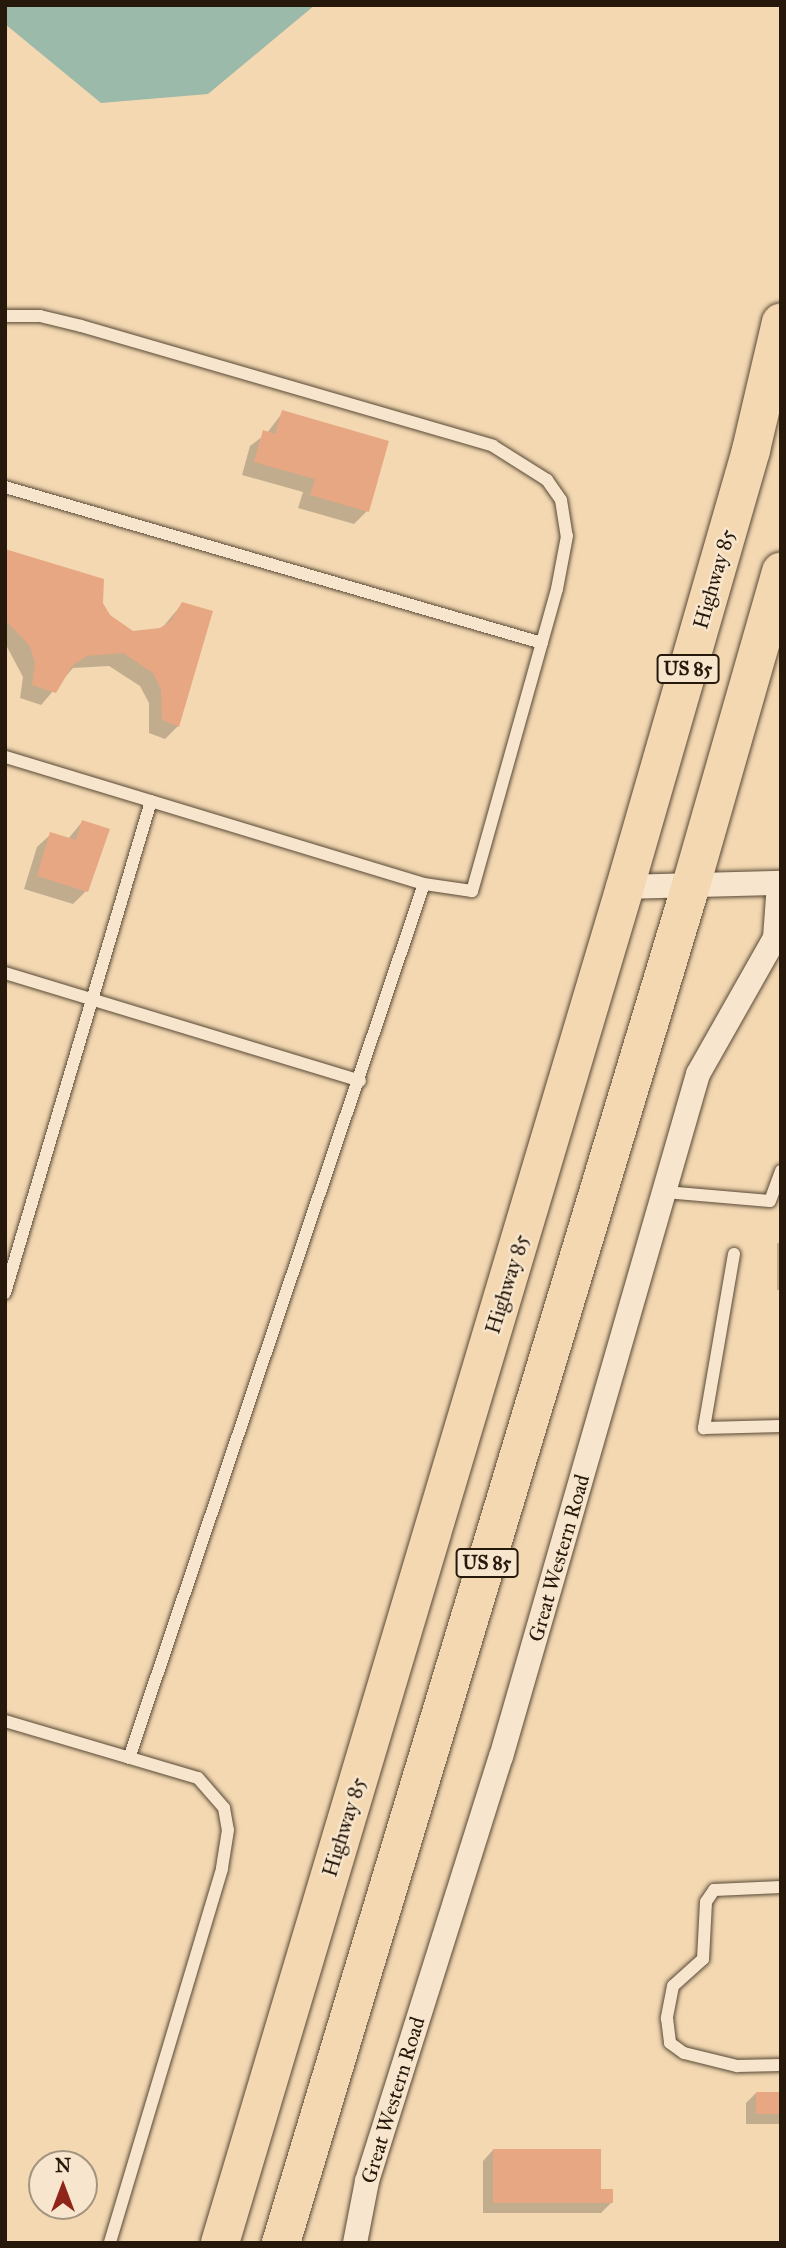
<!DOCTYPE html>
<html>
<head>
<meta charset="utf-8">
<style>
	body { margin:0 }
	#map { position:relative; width:786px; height:2248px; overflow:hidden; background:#f3d8b2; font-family:"IM FELL Great Primer",serif }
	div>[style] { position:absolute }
	.water>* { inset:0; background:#9cbaa9 }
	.shadow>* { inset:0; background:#0003; transform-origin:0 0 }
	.building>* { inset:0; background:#e8a783; transform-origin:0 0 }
	.roads { filter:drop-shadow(0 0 2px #594936) drop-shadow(0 0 2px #594936) }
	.lane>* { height:12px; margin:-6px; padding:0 6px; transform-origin:6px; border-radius:6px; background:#f7e6cd }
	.street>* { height:24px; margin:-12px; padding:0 12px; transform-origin:12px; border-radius:12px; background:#f7e6cd }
	.highway>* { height:38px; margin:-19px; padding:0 19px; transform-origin:19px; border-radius:19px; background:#f3d8b2 }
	span { translate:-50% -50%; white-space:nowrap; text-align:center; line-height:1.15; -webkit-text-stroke:5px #f7e6cd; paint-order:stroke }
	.shield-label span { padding:2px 5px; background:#f7e6cd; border:2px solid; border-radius:5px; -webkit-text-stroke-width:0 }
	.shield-label { font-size:19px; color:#26190c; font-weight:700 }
	.street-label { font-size:21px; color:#26190c }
	.frame { position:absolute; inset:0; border:7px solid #26190c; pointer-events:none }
	.north { position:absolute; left:28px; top:2150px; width:70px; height:70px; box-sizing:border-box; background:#f7e6cd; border:2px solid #a39480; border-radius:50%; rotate:0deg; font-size:19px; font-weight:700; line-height:28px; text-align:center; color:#26190c }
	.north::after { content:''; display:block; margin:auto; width:24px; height:32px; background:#8f2418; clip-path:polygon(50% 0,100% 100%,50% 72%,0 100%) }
</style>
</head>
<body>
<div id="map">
	<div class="water">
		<div style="clip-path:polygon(5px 5px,315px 5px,208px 94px,101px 103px,5px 24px)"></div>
	</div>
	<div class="shadow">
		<div style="clip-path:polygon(283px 412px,367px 511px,354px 524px,298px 508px,303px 492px,242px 475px,250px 446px,267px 433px)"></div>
		<div style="clip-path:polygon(5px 551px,102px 604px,119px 627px,133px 633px,162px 628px,182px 604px,178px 726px,165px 739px,149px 733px,149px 703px,140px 686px,109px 666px,73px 668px,41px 705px,20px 698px,23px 677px,5px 643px)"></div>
		<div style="clip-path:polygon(82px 822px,86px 891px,73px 904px,24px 889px,37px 847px,51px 834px,68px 839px)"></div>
		<div style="left:781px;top:1243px;width:47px;height:4px;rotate:90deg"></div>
		<div style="clip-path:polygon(756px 2093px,781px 2093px,781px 2124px,746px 2124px,746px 2103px)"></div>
		<div style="clip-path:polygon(493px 2150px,599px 2191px,611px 2203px,601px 2213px,483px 2213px,483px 2161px)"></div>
	</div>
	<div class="building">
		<div style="clip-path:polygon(282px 410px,389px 441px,369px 512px,310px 495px,315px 479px,254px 462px,263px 430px,275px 434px)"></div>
		<div style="clip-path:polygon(5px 549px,104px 579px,103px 603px,110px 615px,133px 631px,160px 628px,171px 621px,182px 602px,213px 611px,179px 727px,162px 720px,161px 689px,153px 673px,123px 653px,87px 656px,72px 666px,56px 693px,32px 685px,35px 663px,30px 646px,5px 620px)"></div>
		<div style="clip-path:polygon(82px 820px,110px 829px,88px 892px,37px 876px,50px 832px,76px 840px)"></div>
		<div style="left:756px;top:2092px;width:25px;height:22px"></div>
		<div style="clip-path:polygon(493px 2149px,601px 2149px,601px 2189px,613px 2189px,613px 2203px,493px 2203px)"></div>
	</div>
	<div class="roads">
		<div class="lane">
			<div style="left:5px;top:316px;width:35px"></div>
			<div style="left:40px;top:316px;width:42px;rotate:13.7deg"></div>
			<div style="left:81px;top:326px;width:429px;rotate:16.2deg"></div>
			<div style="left:493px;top:446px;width:64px;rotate:32.2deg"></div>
			<div style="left:547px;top:480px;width:24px;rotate:55deg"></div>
			<div style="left:561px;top:500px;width:36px;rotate:81deg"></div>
			<div style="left:567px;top:536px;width:54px;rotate:100.7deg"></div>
			<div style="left:557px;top:589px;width:314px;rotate:105.7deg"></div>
			<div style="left:472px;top:891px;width:49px;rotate:-171.7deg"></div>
			<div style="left:424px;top:884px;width:438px;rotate:-163.1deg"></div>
			<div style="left:5px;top:487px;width:559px;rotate:16.2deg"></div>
			<div style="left:5px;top:973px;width:371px;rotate:16.9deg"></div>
			<div style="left:665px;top:1192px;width:105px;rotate:4.9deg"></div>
			<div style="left:770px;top:1201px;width:32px;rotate:-70deg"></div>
			<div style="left:734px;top:1254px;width:177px;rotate:99.8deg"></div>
			<div style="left:704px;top:1428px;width:77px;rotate:-1.5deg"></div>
			<div style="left:5px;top:1293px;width:513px;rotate:-73.47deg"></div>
			<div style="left:5px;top:1721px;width:201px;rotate:16.5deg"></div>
			<div style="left:198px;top:1778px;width:40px;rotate:49deg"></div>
			<div style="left:224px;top:1808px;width:22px;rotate:80deg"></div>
			<div style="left:228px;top:1830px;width:39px;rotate:99deg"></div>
			<div style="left:222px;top:1869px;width:390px;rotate:106.7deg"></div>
			<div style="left:129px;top:1758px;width:922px;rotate:-71.35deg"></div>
			<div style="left:781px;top:1887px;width:67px;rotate:177.4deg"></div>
			<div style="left:714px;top:1890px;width:14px;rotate:124deg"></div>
			<div style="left:706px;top:1902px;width:57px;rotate:93deg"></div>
			<div style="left:703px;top:1959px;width:40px;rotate:138deg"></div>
			<div style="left:673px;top:1986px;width:33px;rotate:101deg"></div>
			<div style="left:667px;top:2018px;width:25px;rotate:83deg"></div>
			<div style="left:670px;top:2043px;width:17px;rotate:36deg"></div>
			<div style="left:684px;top:2053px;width:55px;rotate:13.8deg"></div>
			<div style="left:737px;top:2066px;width:44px;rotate:-1.3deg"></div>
		</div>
		<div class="street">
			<div style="left:625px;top:887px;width:156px;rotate:-1.5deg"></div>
			<div style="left:355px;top:2243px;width:63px;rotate:-79deg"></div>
			<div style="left:367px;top:2181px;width:445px;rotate:-72.5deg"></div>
			<div style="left:501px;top:1757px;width:711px;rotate:-73.91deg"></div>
			<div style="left:698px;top:1074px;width:156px;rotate:-60.5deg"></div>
			<div style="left:775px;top:938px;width:55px;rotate:-85.8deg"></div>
		</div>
		<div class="highway">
			<div style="left:220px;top:2243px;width:1415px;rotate:-73.37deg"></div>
			<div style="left:625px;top:887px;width:455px;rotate:-73.9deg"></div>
			<div style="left:751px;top:450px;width:131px;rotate:-76.8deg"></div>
			<div style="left:281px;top:2243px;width:1422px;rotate:-73.2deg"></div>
			<div style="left:692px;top:882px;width:323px;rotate:-74deg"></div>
		</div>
	</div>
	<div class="shield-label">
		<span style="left:688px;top:669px">US 85</span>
		<span style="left:487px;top:1563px">US 85</span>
	</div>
	<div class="street-label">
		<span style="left:714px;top:579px;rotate:-74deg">Highway 85</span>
		<span style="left:507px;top:1284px;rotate:-73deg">Highway 85</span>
		<span style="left:559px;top:1558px;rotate:-74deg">Great Western Road</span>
		<span style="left:344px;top:1827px;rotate:-73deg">Highway 85</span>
		<span style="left:393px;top:2100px;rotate:-73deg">Great Western Road</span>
	</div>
	<div class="frame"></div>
	<div class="north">N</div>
</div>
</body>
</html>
